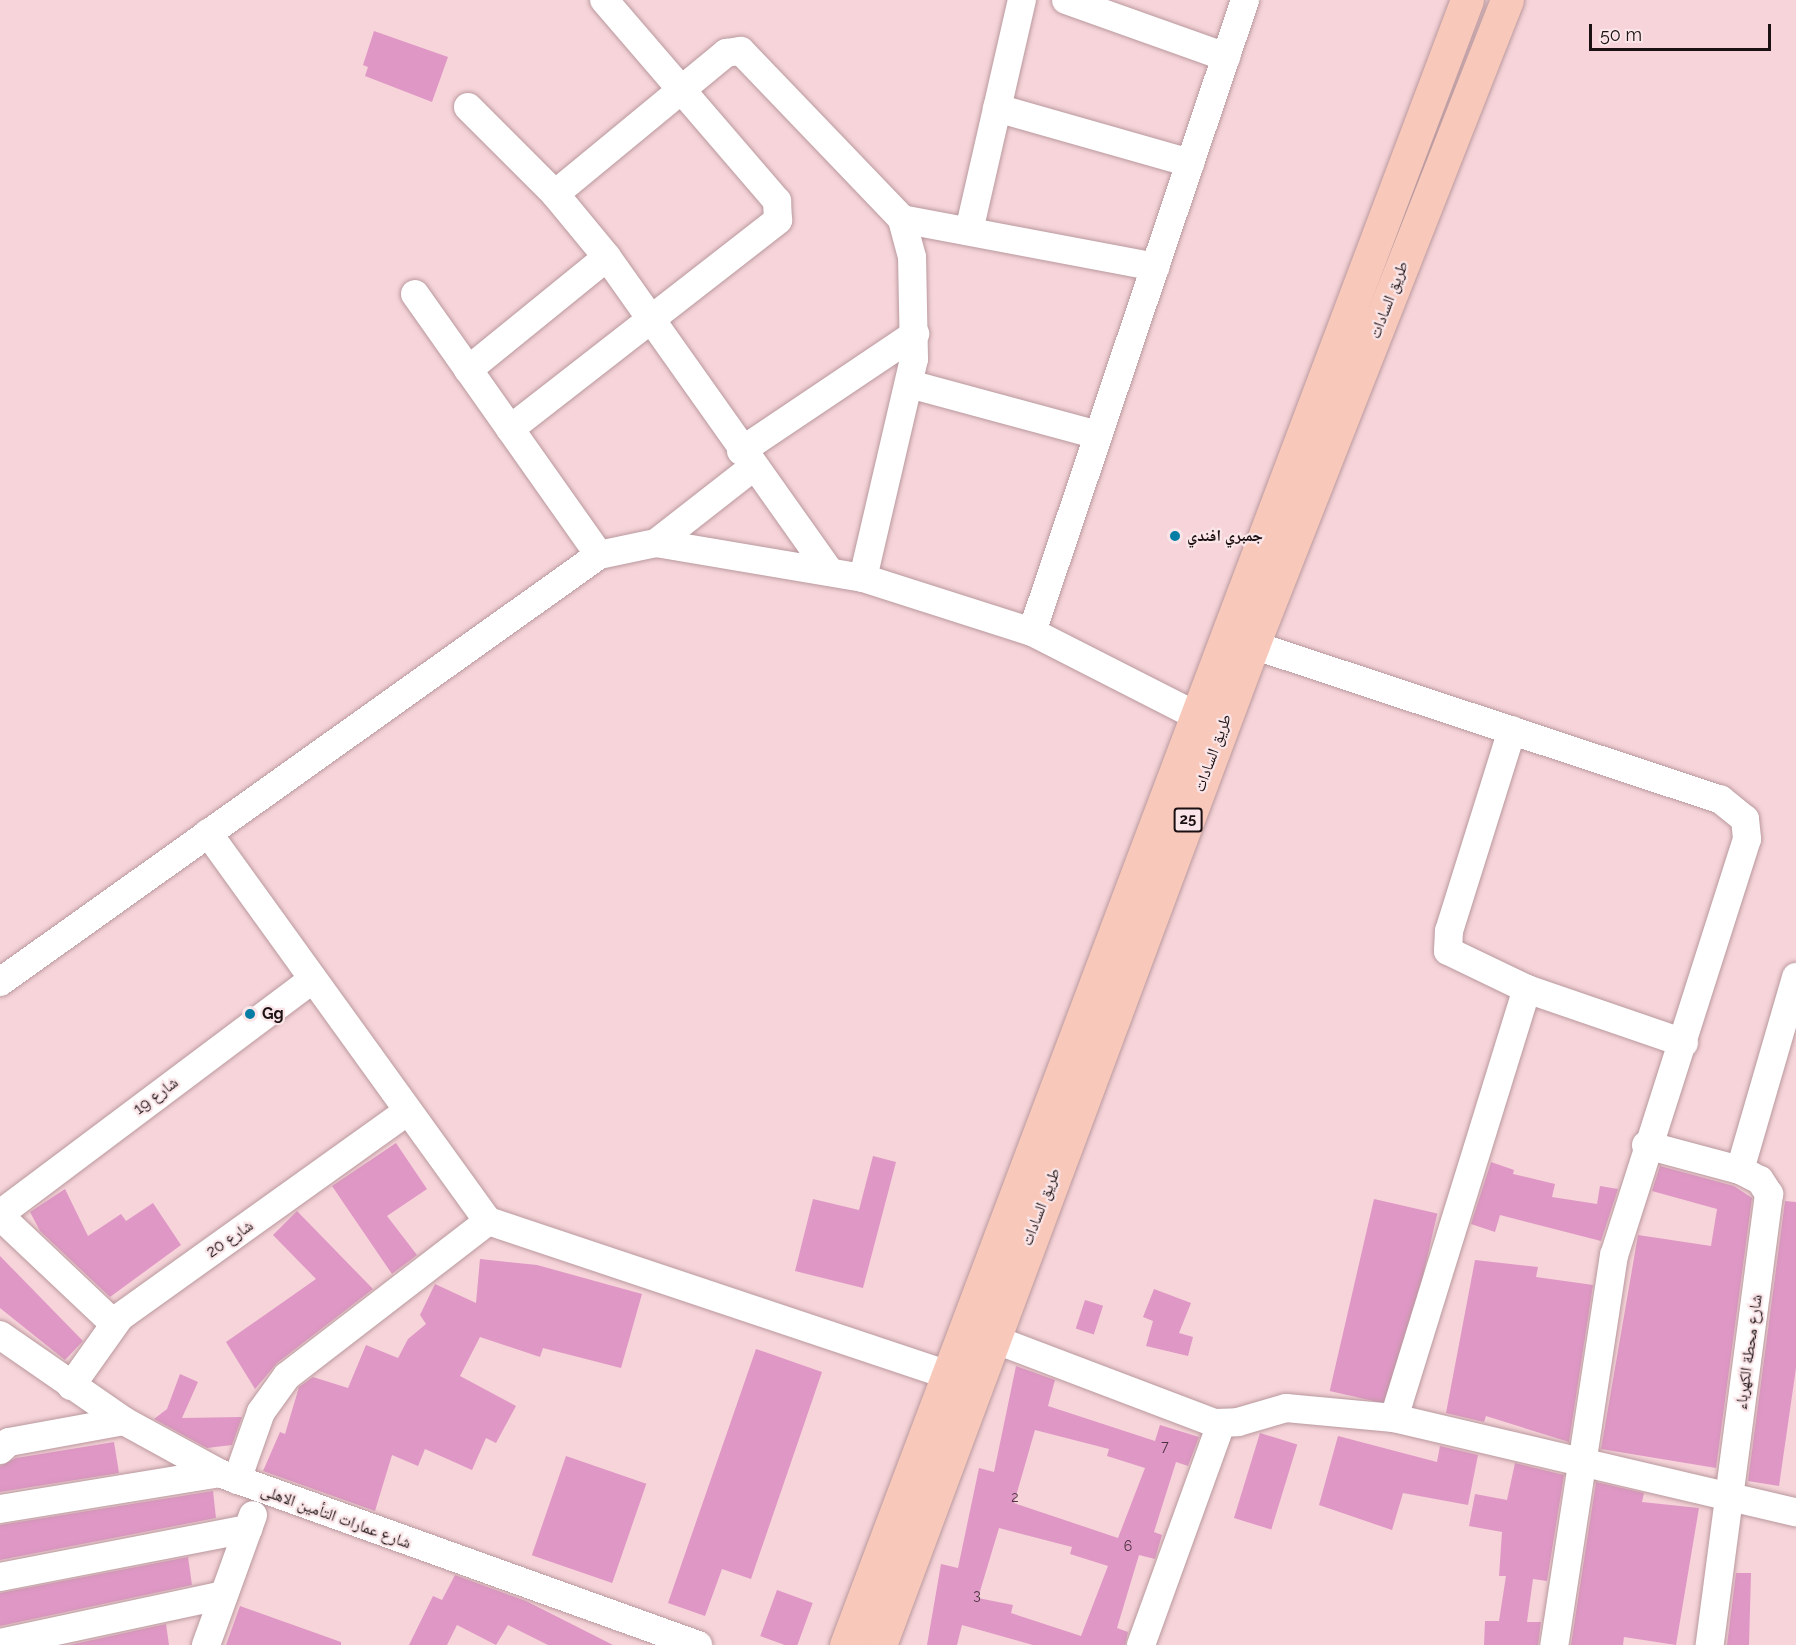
<!DOCTYPE html>
<html>
<head>
<meta charset="utf-8">
<style>
	body { margin:0 }
	#map { position:relative; width:1796px; height:1645px; overflow:hidden; background:#f6d4d9; font-family:Raleway,"Noto Naskh Arabic",sans-serif }
	div>[style] { position:absolute }
	.building>* { inset:0; background:#df97c5; transform-origin:0 0 }
	.roads { filter:drop-shadow(0 0 2px #b9999e) drop-shadow(0 0 2px #b9999e) }
	.minor>* { height:28px; margin:-14px; padding:0 14px; transform-origin:14px; border-radius:14px; background:#fff }
	.major>* { height:33px; margin:-16.5px; padding:0 16.5px; transform-origin:16.5px; border-radius:16.5px; background:#f8c9bb }
	.dots>* { width:16px; height:16px; translate:-50% -50%; box-sizing:border-box; border:3px solid #fae5e8; border-radius:50% }
	span { translate:-50% -50%; white-space:nowrap; text-align:center; line-height:1.15; -webkit-text-stroke:4.5px #fae5e8; paint-order:stroke }
	.number-label { font-size:14px; color:#4c323f }
	.number-label span { -webkit-text-stroke-width:0 }
	.shield-label span { padding:2px 4px; background:#fae5e8; border:2px solid; border-radius:4px; -webkit-text-stroke-width:0 }
	.shield-label { font-size:15px; color:#1b1012; font-weight:700 }
	.street-label { font-size:16px; color:#1b1012 }
	.poi-label { font-size:16px; color:#1b1012; font-weight:700 }
	.left { translate:0 -50%; text-align:left }
	.scale { position:absolute; left:1589px; top:24px; width:182px; height:27px; box-sizing:border-box; border:3px solid #1b1012; border-top:0; padding-left:8px; font-size:18px; line-height:21px; white-space:nowrap; color:#1b1012; -webkit-text-stroke:4px #fae5e8; paint-order:stroke }
</style>
</head>
<body>
<div id="map">
	<div class="building">
		<div style="clip-path:polygon(374px 31px,448px 57px,432px 102px,365px 76px,368px 67px,363px 65px)"></div>
		<div style="clip-path:polygon(396px 1143px,427px 1189px,387px 1216px,417px 1255px,392px 1274px,332px 1186px)"></div>
		<div style="clip-path:polygon(873px 1156px,896px 1162px,863px 1288px,795px 1271px,813px 1199px,859px 1210px)"></div>
		<div style="clip-path:polygon(1491px 1162px,1514px 1170px,1513px 1174px,1555px 1184px,1552px 1197px,1597px 1204px,1600px 1186px,1618px 1189px,1601px 1241px,1500px 1215px,1495px 1232px,1471px 1224px)"></div>
		<div style="clip-path:polygon(1660px 1166px,1734px 1186px,1752px 1198px,1716px 1468px,1601px 1449px,1638px 1235px,1711px 1246px,1717px 1209px,1652px 1191px)"></div>
		<div style="clip-path:polygon(65px 1189px,88px 1236px,121px 1214px,126px 1221px,153px 1203px,181px 1245px,110px 1297px,40px 1231px,30px 1212px)"></div>
		<div style="left:1374px;top:1199px;width:65px;height:197px;rotate:13deg"></div>
		<div style="clip-path:polygon(1785px 1201px,1796px 1202px,1796px 1368px,1779px 1486px,1748px 1481px)"></div>
		<div style="clip-path:polygon(297px 1211px,373px 1289px,277px 1363px,255px 1389px,226px 1342px,316px 1279px,273px 1235px)"></div>
		<div style="clip-path:polygon(0 1256px,83px 1341px,65px 1360px,0 1308px)"></div>
		<div style="clip-path:polygon(480px 1259px,537px 1265px,642px 1294px,621px 1368px,543px 1348px,540px 1357px,480px 1337px,460px 1376px,516px 1406px,496px 1443px,486px 1438px,472px 1470px,425px 1449px,418px 1466px,392px 1455px,375px 1511px,263px 1471px,280px 1432px,285px 1434px,299px 1387px,313px 1377px,348px 1388px,366px 1345px,398px 1358px,408px 1339px,426px 1324px,420px 1315px,435px 1284px,476px 1303px)"></div>
		<div style="clip-path:polygon(1475px 1260px,1538px 1267px,1536px 1277px,1593px 1285px,1569px 1442px,1486px 1416px,1484px 1422px,1446px 1413px)"></div>
		<div style="clip-path:polygon(1154px 1289px,1191px 1303px,1179px 1333px,1193px 1337px,1188px 1356px,1146px 1346px,1153px 1321px,1143px 1317px)"></div>
		<div style="left:1085px;top:1300px;width:19px;height:30px;rotate:18deg"></div>
		<div style="clip-path:polygon(756px 1349px,822px 1372px,751px 1579px,722px 1569px,705px 1616px,668px 1603px)"></div>
		<div style="clip-path:polygon(evenodd,1016px 1366px,1055px 1380px,1048px 1406px,1155px 1441px,1160px 1425px,1199px 1437px,1188px 1466px,1176px 1462px,1154px 1532px,1162px 1535px,1155px 1559px,1139px 1555px,1117px 1628px,1128px 1632px,1125px 1645px,1033px 1645px,962px 1625px,957px 1645px,927px 1645px,941px 1564px,958px 1568px,979px 1468px,994px 1472px,1016px 1366px,1035px 1430px,1109px 1449px,1107px 1456px,1145px 1468px,1118px 1538px,1014px 1503px,1035px 1430px,1016px 1366px,999px 1528px,1072px 1547px,1070px 1554px,1108px 1566px,1081px 1636px,1011px 1613px,1013px 1605px,978px 1598px,999px 1528px)"></div>
		<div style="clip-path:polygon(180px 1374px,198px 1382px,182px 1418px,242px 1417px,232px 1445px,207px 1448px,154px 1419px,167px 1409px)"></div>
		<div style="left:1260px;top:1433px;width:39px;height:89px;rotate:17deg"></div>
		<div style="clip-path:polygon(1338px 1436px,1437px 1462px,1440px 1446px,1478px 1455px,1468px 1505px,1403px 1493px,1392px 1530px,1319px 1505px)"></div>
		<div style="clip-path:polygon(114px 1442px,119px 1473px,0 1492px,0 1466px,16px 1458px)"></div>
		<div style="left:566px;top:1456px;width:85px;height:105px;rotate:19deg"></div>
		<div style="clip-path:polygon(1515px 1463px,1564px 1475px,1547px 1581px,1533px 1579px,1527px 1622px,1541px 1622px,1538px 1645px,1484px 1645px,1485px 1621px,1499px 1621px,1506px 1576px,1499px 1576px,1502px 1532px,1469px 1526px,1475px 1494px,1507px 1500px)"></div>
		<div style="clip-path:polygon(1596px 1482px,1644px 1493px,1642px 1502px,1699px 1508px,1676px 1645px,1624px 1637px,1623px 1645px,1571px 1645px)"></div>
		<div style="clip-path:polygon(213px 1491px,216px 1518px,0 1560px,0 1525px)"></div>
		<div style="clip-path:polygon(188px 1557px,192px 1585px,0 1626px,0 1593px)"></div>
		<div style="clip-path:polygon(1736px 1573px,1751px 1573px,1749px 1645px,1727px 1645px)"></div>
		<div style="clip-path:polygon(455px 1575px,526px 1601px,613px 1645px,548px 1645px,508px 1625px,496px 1645px,457px 1625px,447px 1645px,409px 1645px,433px 1596px,442px 1600px)"></div>
		<div style="left:777px;top:1590px;width:38px;height:49px;rotate:20deg"></div>
		<div style="clip-path:polygon(240px 1606px,341px 1642px,341px 1645px,226px 1645px)"></div>
		<div style="clip-path:polygon(166px 1624px,169px 1645px,69px 1645px)"></div>
	</div>
	<div class="roads">
		<div class="minor">
			<div style="left:1066px;top:0;width:170px;rotate:19.6deg"></div>
			<div style="left:468px;top:107px;width:123px;rotate:45deg"></div>
			<div style="left:555px;top:194px;width:82px;rotate:50.5deg"></div>
			<div style="left:607px;top:257px;width:386px;rotate:54.7deg"></div>
			<div style="left:997px;top:108px;width:201px;rotate:15.9deg"></div>
			<div style="left:555px;top:194px;width:222px;rotate:-39.5deg"></div>
			<div style="left:726px;top:53px;width:15px;rotate:-8deg"></div>
			<div style="left:741px;top:51px;width:233px;rotate:46.2deg"></div>
			<div style="left:902px;top:219px;width:258px;rotate:10.7deg"></div>
			<div style="left:969px;top:231px;width:237px;rotate:-77.1deg"></div>
			<div style="left:415px;top:294px;width:319px;rotate:54.8deg"></div>
			<div style="left:468px;top:370px;width:179px;rotate:-39.1deg"></div>
			<div style="left:909px;top:384px;width:196px;rotate:15.1deg"></div>
			<div style="left:510px;top:429px;width:340px;rotate:-37.9deg"></div>
			<div style="left:778px;top:220px;width:19px;rotate:-93deg"></div>
			<div style="left:777px;top:201px;width:265px;rotate:-130.7deg"></div>
			<div style="left:741px;top:451px;width:210px;rotate:-33.9deg"></div>
			<div style="left:656px;top:543px;width:122px;rotate:-38deg"></div>
			<div style="left:863px;top:578px;width:225px;rotate:-76.9deg"></div>
			<div style="left:914px;top:359px;width:102px;rotate:-91.1deg"></div>
			<div style="left:912px;top:257px;width:39px;rotate:-105deg"></div>
			<div style="left:1032px;top:632px;width:667px;rotate:-71.37deg"></div>
			<div style="left:1253px;top:645px;width:492px;rotate:18.3deg"></div>
			<div style="left:1720px;top:799px;width:32px;rotate:39deg"></div>
			<div style="left:1745px;top:819px;width:20px;rotate:84deg"></div>
			<div style="left:1747px;top:839px;width:437px;rotate:107.7deg"></div>
			<div style="left:1614px;top:1255px;width:395px;rotate:98.7deg"></div>
			<div style="left:1512px;top:730px;width:211px;rotate:107.4deg"></div>
			<div style="left:1449px;top:931px;width:20px;rotate:93deg"></div>
			<div style="left:1448px;top:951px;width:88px;rotate:25.7deg"></div>
			<div style="left:1527px;top:989px;width:166px;rotate:19deg"></div>
			<div style="left:208px;top:833px;width:478px;rotate:54.2deg"></div>
			<div style="left:488px;top:1221px;width:482px;rotate:18.5deg"></div>
			<div style="left:0;top:982px;width:736px;rotate:-35.48deg"></div>
			<div style="left:599px;top:555px;width:58px;rotate:-11.9deg"></div>
			<div style="left:656px;top:543px;width:210px;rotate:9.6deg"></div>
			<div style="left:863px;top:578px;width:177px;rotate:17.7deg"></div>
			<div style="left:1032px;top:632px;width:181px;rotate:27deg"></div>
			<div style="left:1646px;top:1145px;width:97px;rotate:14.9deg"></div>
			<div style="left:1740px;top:1170px;width:22px;rotate:27deg"></div>
			<div style="left:1760px;top:1180px;width:17px;rotate:57deg"></div>
			<div style="left:1769px;top:1194px;width:455px;rotate:97.5deg"></div>
			<div style="left:1740px;top:1170px;width:201px;rotate:-73.8deg"></div>
			<div style="left:0;top:1214px;width:391px;rotate:-36.9deg"></div>
			<div style="left:0;top:1216px;width:156px;rotate:43.4deg"></div>
			<div style="left:0;top:1335px;width:151px;rotate:34.7deg"></div>
			<div style="left:124px;top:1421px;width:108px;rotate:28.7deg"></div>
			<div style="left:219px;top:1473px;width:509px;rotate:19.75deg"></div>
			<div style="left:991px;top:1338px;width:240px;rotate:20.8deg"></div>
			<div style="left:1215px;top:1423px;width:23px;rotate:-2deg"></div>
			<div style="left:1238px;top:1422px;width:50px;rotate:-16.3deg"></div>
			<div style="left:1286px;top:1408px;width:108px;rotate:5.3deg"></div>
			<div style="left:1394px;top:1418px;width:413px;rotate:13.2deg"></div>
			<div style="left:71px;top:1386px;width:85px;rotate:-54.6deg"></div>
			<div style="left:120px;top:1317px;width:354px;rotate:-35.6deg"></div>
			<div style="left:1394px;top:1418px;width:449px;rotate:-72.8deg"></div>
			<div style="left:0;top:1450px;width:12px;rotate:-42deg"></div>
			<div style="left:9px;top:1442px;width:117px;rotate:-10.3deg"></div>
			<div style="left:237px;top:1480px;width:72px;rotate:-70.6deg"></div>
			<div style="left:261px;top:1412px;width:44px;rotate:-54.2deg"></div>
			<div style="left:287px;top:1376px;width:254px;rotate:-37.6deg"></div>
			<div style="left:0;top:1509px;width:222px;rotate:-9.3deg"></div>
			<div style="left:0;top:1577px;width:253px;rotate:-11deg"></div>
			<div style="left:0;top:1643px;width:229px;rotate:-12.1deg"></div>
			<div style="left:206px;top:1645px;width:138px;rotate:-70.1deg"></div>
			<div style="left:1141px;top:1645px;width:235px;rotate:-70.1deg"></div>
		</div>
		<div class="major">
			<div style="left:846px;top:1645px;width:1758px;rotate:-69.32deg"></div>
			<div style="left:880px;top:1645px;width:1067px;rotate:-69.54deg"></div>
			<div style="left:1253px;top:645px;width:693px;rotate:-68.51deg"></div>
		</div>
	</div>
	<div class="dots">
		<div style="left:1175px;top:536px;background:#057da4"></div>
		<div style="left:250px;top:1014px;background:#057da4"></div>
	</div>
	<div class="number-label">
		<span style="left:1165px;top:1446px">7</span>
		<span style="left:1015px;top:1497px">2</span>
		<span style="left:1128px;top:1546px">6</span>
		<span style="left:977px;top:1595px">3</span>
	</div>
	<div class="shield-label">
		<span style="left:1188px;top:820px">25</span>
	</div>
	<div class="street-label">
		<span style="left:1389px;top:300px;rotate:-69deg">طريق السادات</span>
		<span style="left:1213px;top:753px;rotate:-70deg">طريق السادات</span>
		<span style="left:156px;top:1096px;rotate:-37deg">شارع 19</span>
		<span style="left:1041px;top:1207px;rotate:-69deg">طريق السادات</span>
		<span style="left:230px;top:1239px;rotate:-35deg">شارع 20</span>
		<span style="left:1749px;top:1352px;rotate:-82deg">شارع محطة الكهرباء</span>
		<span style="left:336px;top:1517px;rotate:20deg">شارع عمارات التأمين الاهلى</span>
	</div>
	<div class="poi-label">
		<span class="left" style="left:1187px;top:536px">جمبري افندي</span>
		<span class="left" style="left:262px;top:1014px">Gg</span>
	</div>
	<div class="scale">50 m</div>
</div>
</body>
</html>
